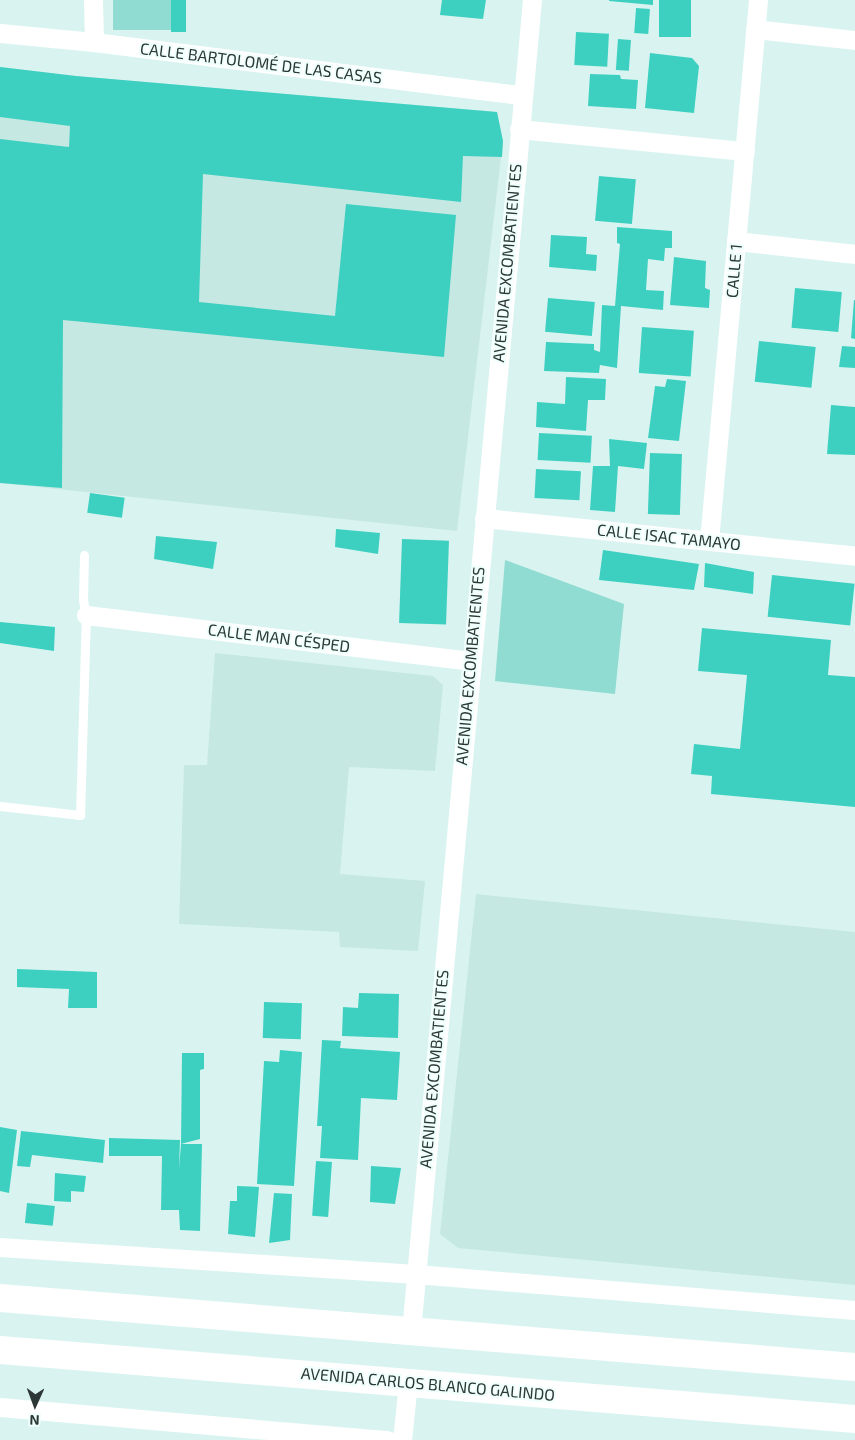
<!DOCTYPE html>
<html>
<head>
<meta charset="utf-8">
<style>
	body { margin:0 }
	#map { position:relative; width:855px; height:1440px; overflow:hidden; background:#d9f4f0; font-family:"Exo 2",sans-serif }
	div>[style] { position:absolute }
	.built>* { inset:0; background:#c5e8e3 }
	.green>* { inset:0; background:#90dcd2; transform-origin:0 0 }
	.building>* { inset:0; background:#3dd0c1; transform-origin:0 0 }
	.service>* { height:9px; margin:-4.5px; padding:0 4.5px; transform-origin:4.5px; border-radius:4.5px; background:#fff }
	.minor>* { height:19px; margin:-9.5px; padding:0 9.5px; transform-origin:9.5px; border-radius:9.5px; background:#fff }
	.trunk>* { height:28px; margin:-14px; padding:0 14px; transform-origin:14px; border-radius:14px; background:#fff }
	span { translate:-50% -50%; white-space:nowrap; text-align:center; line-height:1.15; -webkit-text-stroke:4px #eefffc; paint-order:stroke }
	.street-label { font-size:16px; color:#2d3735 }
	.north { position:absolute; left:10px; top:1380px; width:50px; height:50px; -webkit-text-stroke:4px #eefffc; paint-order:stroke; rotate:182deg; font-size:14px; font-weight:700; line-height:20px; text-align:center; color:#2d3735 }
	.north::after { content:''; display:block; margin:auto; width:18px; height:22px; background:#2d3735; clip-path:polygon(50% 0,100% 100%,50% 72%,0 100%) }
</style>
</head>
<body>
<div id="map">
	<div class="built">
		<div style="clip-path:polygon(0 67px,76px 76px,497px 112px,503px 141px,457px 531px,0 483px)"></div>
		<div style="clip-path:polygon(215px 653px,433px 676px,443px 685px,435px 771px,349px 767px,340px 874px,425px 881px,418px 951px,340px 947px,339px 932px,179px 924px,184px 765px,207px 765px)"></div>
		<div style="clip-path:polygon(476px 894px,855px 932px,855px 1285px,458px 1248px,440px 1234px)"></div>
	</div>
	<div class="green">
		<div style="left:113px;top:0;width:58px;height:30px"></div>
		<div style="clip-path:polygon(505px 560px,624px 604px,615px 694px,495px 681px)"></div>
	</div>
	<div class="building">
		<div style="left:171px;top:0;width:15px;height:32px"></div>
		<div style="clip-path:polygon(442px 0,486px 0,483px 19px,440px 15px)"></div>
		<div style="clip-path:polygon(609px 0,653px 0,653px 5px,609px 1px)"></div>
		<div style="left:659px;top:0;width:32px;height:37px"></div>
		<div style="left:636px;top:8px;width:14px;height:25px;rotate:4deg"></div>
		<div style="left:576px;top:32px;width:33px;height:33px;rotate:3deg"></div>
		<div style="left:618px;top:39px;width:13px;height:31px;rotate:4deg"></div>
		<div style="clip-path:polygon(650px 53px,692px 58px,699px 66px,694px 113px,645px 108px)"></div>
		<div style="clip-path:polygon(0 67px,76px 76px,497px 112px,503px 141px,502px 157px,463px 156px,461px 202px,203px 174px,199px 302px,335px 316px,346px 204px,456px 215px,444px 357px,63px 320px,62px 488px,0 483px,0 139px,69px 147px,70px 126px,0 117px)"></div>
		<div style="clip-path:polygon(590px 74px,620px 75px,621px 79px,638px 80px,636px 109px,588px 106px)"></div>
		<div style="left:599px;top:176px;width:37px;height:45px;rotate:5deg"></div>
		<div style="clip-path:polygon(617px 227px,672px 231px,672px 248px,665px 248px,664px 261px,648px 259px,646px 290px,664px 291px,663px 310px,621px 306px,617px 368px,600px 365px,599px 373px,544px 371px,546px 342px,594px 344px,594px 350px,600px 352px,602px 305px,615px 306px,620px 244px,617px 243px)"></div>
		<div style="clip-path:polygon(551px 235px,587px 237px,586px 254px,597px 255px,596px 271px,549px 267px)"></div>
		<div style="clip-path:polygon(674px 257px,706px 261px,705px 288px,710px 290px,709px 308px,670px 305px)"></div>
		<div style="left:795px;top:288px;width:47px;height:40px;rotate:5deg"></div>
		<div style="left:548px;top:298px;width:47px;height:34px;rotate:5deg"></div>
		<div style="clip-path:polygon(854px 300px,855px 300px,855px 339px,851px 338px)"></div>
		<div style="left:642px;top:327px;width:52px;height:46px;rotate:4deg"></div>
		<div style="left:759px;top:341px;width:57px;height:41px;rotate:6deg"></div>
		<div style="clip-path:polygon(842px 346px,855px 347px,855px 368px,839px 367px)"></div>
		<div style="clip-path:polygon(566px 377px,606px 379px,605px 400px,588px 400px,586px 431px,536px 427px,537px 402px,565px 404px)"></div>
		<div style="clip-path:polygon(667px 379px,686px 381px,679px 441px,648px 438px,655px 386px,665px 387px)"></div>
		<div style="clip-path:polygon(831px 405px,855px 407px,855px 455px,827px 454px)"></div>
		<div style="left:539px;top:433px;width:53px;height:27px;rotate:3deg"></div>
		<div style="clip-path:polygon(609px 439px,647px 443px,644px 469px,618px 466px,615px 512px,590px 510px,593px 466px,610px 466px)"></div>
		<div style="left:650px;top:453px;width:32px;height:61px;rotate:2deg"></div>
		<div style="left:536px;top:469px;width:45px;height:29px;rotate:3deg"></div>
		<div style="left:90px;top:493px;width:35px;height:20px;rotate:8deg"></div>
		<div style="clip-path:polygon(336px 529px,380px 533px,378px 554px,335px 547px)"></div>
		<div style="clip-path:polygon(156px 536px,217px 542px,213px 569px,154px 559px)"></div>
		<div style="left:402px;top:539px;width:47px;height:84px;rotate:2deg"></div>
		<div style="clip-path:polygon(603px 550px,699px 564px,694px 590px,599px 580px)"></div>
		<div style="clip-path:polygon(705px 563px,754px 572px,753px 594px,704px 587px)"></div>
		<div style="left:772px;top:575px;width:83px;height:42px;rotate:6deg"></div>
		<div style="clip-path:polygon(0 622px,55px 627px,54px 651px,0 643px)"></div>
		<div style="clip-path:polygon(702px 628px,831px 640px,828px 675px,855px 677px,855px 807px,711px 794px,712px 776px,691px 774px,694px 744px,740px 749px,747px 675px,698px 671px)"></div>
		<div style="clip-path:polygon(17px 969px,97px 972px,97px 1008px,68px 1008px,69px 989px,17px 987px)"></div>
		<div style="clip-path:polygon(359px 993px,399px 994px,398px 1038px,342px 1036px,343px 1007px,358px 1008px)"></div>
		<div style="left:264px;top:1002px;width:38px;height:36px;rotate:2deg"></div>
		<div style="clip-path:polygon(322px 1040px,341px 1041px,340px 1048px,400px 1052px,397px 1100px,361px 1098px,358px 1160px,320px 1158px,322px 1126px,317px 1126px)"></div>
		<div style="clip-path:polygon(280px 1050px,302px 1052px,294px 1186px,257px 1184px,264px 1061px,279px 1062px)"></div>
		<div style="clip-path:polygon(182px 1053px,204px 1053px,204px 1069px,200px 1070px,200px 1139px,181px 1144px)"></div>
		<div style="clip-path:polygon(0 1127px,17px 1130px,9px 1193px,0 1191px)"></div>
		<div style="clip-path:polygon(21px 1131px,105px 1140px,103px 1163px,32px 1155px,30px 1167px,17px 1166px)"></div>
		<div style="clip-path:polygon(109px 1138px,180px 1140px,179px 1169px,181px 1144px,202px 1144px,200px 1231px,180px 1230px,179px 1210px,161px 1210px,162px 1156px,109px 1156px)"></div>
		<div style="left:316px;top:1161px;width:16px;height:55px;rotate:4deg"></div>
		<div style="clip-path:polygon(371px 1166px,401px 1168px,395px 1204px,370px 1202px)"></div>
		<div style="clip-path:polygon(55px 1173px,86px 1176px,84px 1192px,71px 1191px,71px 1202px,54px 1201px)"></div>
		<div style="clip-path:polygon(237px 1186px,259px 1187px,255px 1237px,228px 1234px,230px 1201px,237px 1201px)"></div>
		<div style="clip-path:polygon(274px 1193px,292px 1194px,290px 1240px,269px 1243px)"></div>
		<div style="left:27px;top:1203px;width:28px;height:20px;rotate:6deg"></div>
	</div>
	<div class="service">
		<div style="left:0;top:806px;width:81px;rotate:6.4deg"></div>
		<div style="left:80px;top:815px;width:200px;rotate:-88.3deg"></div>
		<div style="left:86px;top:615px;width:16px;rotate:-101deg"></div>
		<div style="left:83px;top:599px;width:44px;rotate:-88.7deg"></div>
	</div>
	<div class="minor">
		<div style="left:93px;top:0;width:42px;rotate:88.6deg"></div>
		<div style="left:755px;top:29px;width:101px;rotate:6.3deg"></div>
		<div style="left:0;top:33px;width:94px;rotate:5.5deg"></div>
		<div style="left:94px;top:42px;width:431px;rotate:7.1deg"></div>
		<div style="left:519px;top:129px;width:227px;rotate:5.6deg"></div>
		<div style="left:736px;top:241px;width:120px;rotate:6.2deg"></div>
		<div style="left:484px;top:518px;width:373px;rotate:5.8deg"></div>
		<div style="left:709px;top:541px;width:543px;rotate:-84.82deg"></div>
		<div style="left:86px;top:615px;width:388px;rotate:6.8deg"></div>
		<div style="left:0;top:1247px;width:417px;rotate:3.7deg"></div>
		<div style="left:416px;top:1274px;width:440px;rotate:4.7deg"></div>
		<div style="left:411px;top:1332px;width:1337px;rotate:-84.81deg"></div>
		<div style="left:0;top:1407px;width:389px;rotate:4.9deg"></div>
		<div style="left:402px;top:1440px;width:57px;rotate:-84deg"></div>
	</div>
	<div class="trunk">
		<div style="left:0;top:1298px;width:858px;rotate:4.61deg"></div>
		<div style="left:0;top:1350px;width:858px;rotate:4.61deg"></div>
	</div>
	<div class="street-label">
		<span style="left:261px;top:63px;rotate:7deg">CALLE BARTOLOMÉ DE LAS CASAS</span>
		<span style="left:507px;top:263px;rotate:-85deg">AVENIDA EXCOMBATIENTES</span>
		<span style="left:734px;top:271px;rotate:-85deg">CALLE 1</span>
		<span style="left:669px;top:537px;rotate:6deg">CALLE ISAC TAMAYO</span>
		<span style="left:279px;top:638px;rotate:7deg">CALLE MAN CÉSPED</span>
		<span style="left:470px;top:666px;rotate:-85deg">AVENIDA EXCOMBATIENTES</span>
		<span style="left:434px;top:1069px;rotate:-85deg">AVENIDA EXCOMBATIENTES</span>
		<span style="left:428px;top:1384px;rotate:5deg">AVENIDA CARLOS BLANCO GALINDO</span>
	</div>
	<div class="north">N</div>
</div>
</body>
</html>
